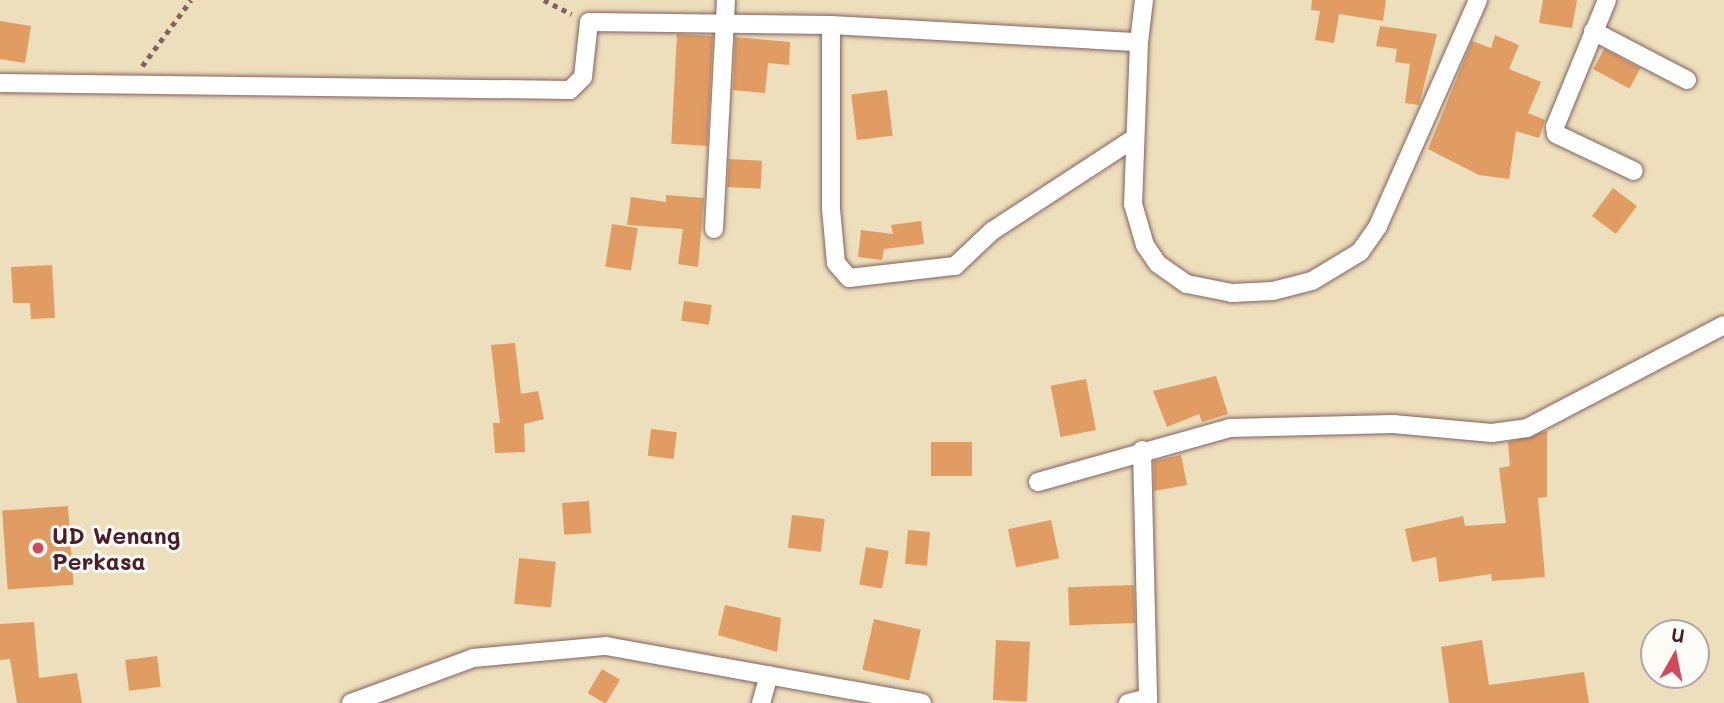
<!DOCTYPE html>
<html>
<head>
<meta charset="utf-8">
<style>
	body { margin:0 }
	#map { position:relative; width:1724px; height:703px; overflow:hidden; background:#eddebc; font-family:Mali,sans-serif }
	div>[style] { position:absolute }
	.building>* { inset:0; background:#e09c63; transform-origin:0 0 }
	.path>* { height:4.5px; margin-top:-2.25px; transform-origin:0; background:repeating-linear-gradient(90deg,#83625e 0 5px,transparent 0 10px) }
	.roads { filter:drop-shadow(0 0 2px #83625e) drop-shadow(0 0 2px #83625e) }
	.street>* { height:18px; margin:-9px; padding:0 9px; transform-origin:9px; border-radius:9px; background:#fff }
	.dots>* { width:19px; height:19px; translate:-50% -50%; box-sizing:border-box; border:4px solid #fdfcf7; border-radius:50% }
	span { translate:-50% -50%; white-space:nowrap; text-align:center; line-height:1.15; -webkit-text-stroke:6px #fdfcf7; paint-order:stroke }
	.poi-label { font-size:23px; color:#4a1f2b; font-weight:700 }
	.left { translate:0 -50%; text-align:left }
	.north { position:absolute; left:1640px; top:619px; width:70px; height:70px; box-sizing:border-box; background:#fdfcf7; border:2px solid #b5a4a5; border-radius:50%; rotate:9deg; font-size:19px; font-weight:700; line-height:28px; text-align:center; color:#4a1f2b }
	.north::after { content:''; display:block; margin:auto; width:24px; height:32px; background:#d1495b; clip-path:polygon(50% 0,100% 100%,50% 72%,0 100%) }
</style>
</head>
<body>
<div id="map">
	<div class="building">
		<div style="clip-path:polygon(1312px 0,1386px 0,1383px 21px,1339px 14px,1334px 43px,1315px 40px,1320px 11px,1311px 10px)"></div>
		<div style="clip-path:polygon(1543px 0,1577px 0,1572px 28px,1539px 23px)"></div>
		<div style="clip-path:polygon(0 21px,31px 26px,25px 63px,0 59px)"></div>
		<div style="clip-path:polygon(1380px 26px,1437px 34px,1419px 105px,1405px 103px,1410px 64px,1395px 62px,1397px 49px,1376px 46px)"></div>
		<div style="left:677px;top:34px;width:36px;height:110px;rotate:3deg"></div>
		<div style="clip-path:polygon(1495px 35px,1519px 45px,1509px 69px,1541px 82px,1528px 113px,1545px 120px,1539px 138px,1516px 131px,1509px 179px,1479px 175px,1428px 149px,1472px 41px,1491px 48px)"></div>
		<div style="clip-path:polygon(735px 37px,790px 42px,789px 65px,768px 63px,765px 93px,733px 90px)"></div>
		<div style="left:1604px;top:49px;width:41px;height:23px;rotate:28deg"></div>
		<div style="left:887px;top:90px;width:46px;height:36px;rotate:83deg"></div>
		<div style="left:729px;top:159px;width:33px;height:28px;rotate:3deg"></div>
		<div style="left:1613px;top:188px;width:30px;height:35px;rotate:37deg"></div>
		<div style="clip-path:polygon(666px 195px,704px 198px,698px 267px,678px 264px,683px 229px,627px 225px,631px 197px,666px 202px)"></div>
		<div style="clip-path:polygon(921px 221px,924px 244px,884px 249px,882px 260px,858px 257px,861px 230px,893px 234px,891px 225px)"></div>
		<div style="left:612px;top:224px;width:26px;height:43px;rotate:9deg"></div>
		<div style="clip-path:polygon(52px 265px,55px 318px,31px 319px,30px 303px,13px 303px,11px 267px)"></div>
		<div style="left:684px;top:301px;width:28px;height:20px;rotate:8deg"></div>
		<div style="clip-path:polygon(515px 343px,521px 394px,538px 391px,544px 419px,524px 424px,525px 452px,495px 453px,493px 423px,500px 423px,491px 345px)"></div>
		<div style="clip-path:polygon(1216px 376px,1228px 414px,1202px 422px,1199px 414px,1167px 427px,1153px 391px)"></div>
		<div style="left:1086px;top:379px;width:52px;height:36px;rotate:79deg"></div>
		<div style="left:651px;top:429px;width:26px;height:27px;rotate:7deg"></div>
		<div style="clip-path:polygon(1547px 431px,1547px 497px,1538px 498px,1545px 577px,1492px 581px,1491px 574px,1439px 582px,1436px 557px,1412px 562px,1405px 529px,1463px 516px,1465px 526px,1506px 523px,1499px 468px,1510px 466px,1508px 442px)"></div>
		<div style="left:931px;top:442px;width:41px;height:34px"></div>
		<div style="clip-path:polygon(1181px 455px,1187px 485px,1154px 491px,1154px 461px)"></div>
		<div style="left:589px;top:501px;width:32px;height:27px;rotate:86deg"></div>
		<div style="left:68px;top:506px;width:79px;height:66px;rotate:86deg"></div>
		<div style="left:792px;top:515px;width:33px;height:33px;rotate:7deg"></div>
		<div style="left:1051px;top:520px;width:39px;height:44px;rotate:78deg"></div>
		<div style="left:908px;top:530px;width:22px;height:34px;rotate:5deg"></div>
		<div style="left:866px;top:547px;width:23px;height:38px;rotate:10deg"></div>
		<div style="left:519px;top:558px;width:37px;height:46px;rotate:6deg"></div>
		<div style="left:1134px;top:585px;width:38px;height:66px;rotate:88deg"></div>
		<div style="clip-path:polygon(725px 605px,781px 618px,777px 652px,718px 635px)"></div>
		<div style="left:874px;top:619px;width:48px;height:52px;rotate:13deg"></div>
		<div style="clip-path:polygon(34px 622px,39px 678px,77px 673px,82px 703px,17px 703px,10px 659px,0 660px,0 624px)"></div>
		<div style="left:996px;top:640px;width:34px;height:60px;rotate:3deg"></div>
		<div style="clip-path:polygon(1482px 640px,1489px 685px,1584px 672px,1589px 703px,1449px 703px,1441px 647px)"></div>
		<div style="left:157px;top:656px;width:31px;height:32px;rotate:83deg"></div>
		<div style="left:602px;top:669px;width:21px;height:28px;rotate:31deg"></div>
	</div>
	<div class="path">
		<div style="left:544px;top:0;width:31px;rotate:27deg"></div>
		<div style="left:142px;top:66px;width:82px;rotate:-53.4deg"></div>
	</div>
	<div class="roads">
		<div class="street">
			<div style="left:1607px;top:0;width:137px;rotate:112.3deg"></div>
			<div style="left:1555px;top:127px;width:7px;rotate:82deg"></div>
			<div style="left:1556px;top:134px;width:86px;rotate:25.4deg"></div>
			<div style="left:831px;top:25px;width:184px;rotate:90deg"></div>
			<div style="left:831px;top:209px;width:54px;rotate:84.7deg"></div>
			<div style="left:836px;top:263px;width:20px;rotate:49deg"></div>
			<div style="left:849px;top:278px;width:107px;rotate:-6.5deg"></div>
			<div style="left:955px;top:266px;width:51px;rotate:-43.4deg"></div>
			<div style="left:992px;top:231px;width:168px;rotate:-33.1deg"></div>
			<div style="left:1593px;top:31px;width:106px;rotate:27.5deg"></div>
			<div style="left:1139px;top:42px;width:162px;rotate:92.1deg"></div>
			<div style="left:1133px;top:204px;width:43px;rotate:73.7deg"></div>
			<div style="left:1145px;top:245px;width:23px;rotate:56deg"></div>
			<div style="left:1158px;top:264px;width:35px;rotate:35deg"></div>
			<div style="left:1187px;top:284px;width:46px;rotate:11.3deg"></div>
			<div style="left:1232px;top:293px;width:41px;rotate:-2.8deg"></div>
			<div style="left:1273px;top:291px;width:40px;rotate:-14.4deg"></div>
			<div style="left:1312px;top:281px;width:56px;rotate:-31.1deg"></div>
			<div style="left:1360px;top:252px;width:32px;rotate:-55deg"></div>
			<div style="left:1378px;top:226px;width:247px;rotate:-66.1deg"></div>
			<div style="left:0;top:83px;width:570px;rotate:0.7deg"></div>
			<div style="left:570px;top:90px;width:18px;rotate:-45deg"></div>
			<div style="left:583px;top:77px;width:55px;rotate:-83.8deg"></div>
			<div style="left:589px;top:22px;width:242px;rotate:0.7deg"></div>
			<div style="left:831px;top:25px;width:308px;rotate:3.2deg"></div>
			<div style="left:1139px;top:42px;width:42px;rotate:-83.2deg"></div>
			<div style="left:714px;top:229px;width:229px;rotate:-87deg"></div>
			<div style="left:1142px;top:450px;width:248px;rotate:88.6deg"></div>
			<div style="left:1038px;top:482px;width:199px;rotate:-15.7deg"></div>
			<div style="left:1230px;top:428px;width:163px;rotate:-1.4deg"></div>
			<div style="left:1393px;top:424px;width:99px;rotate:5.2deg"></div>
			<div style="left:1492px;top:433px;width:35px;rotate:-8deg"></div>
			<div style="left:1527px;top:428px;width:222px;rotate:-27.6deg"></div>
			<div style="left:351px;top:703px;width:130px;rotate:-20.2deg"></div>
			<div style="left:473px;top:658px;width:134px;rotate:-5.2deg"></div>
			<div style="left:606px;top:646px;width:321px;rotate:10.2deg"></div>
			<div style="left:761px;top:703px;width:29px;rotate:-74deg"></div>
			<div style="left:1128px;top:703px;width:21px;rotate:-14deg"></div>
			<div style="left:1148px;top:698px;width:5px;rotate:90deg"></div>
		</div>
	</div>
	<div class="dots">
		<div style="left:38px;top:548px;background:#d1495b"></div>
	</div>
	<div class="poi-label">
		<span class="left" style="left:52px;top:548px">UD Wenang<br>Perkasa</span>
	</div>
	<div class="north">U</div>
</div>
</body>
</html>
